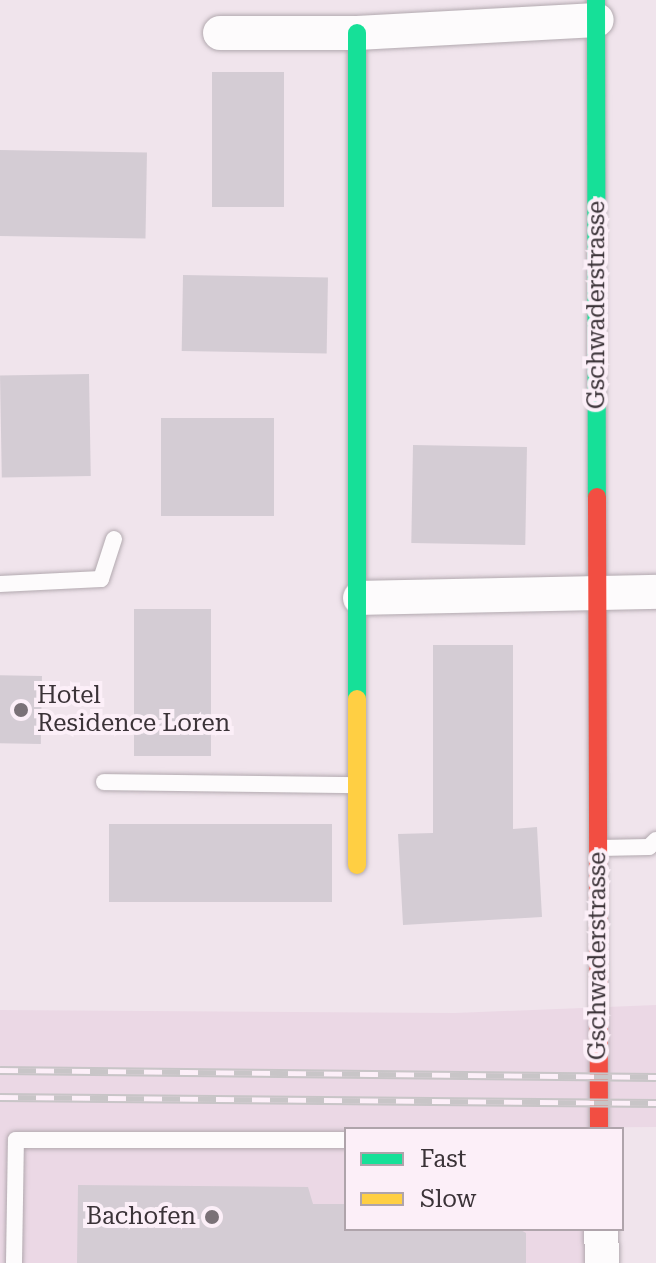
<!DOCTYPE html>
<html>
<head>
<meta charset="utf-8">
<style>
	body { margin:0 }
	#map { position:relative; width:656px; height:1263px; overflow:hidden; background:#f0e4ec; font-family:"Roboto Serif",serif }
	div>[style] { position:absolute }
	.built>* { inset:0; background:#ebd8e5 }
	.building>* { inset:0; background:#d4ccd4; transform-origin:0 0 }
	.roads { filter:drop-shadow(0 0 2px #b2a9af) drop-shadow(0 0 2px #b2a9af) }
	.lane>* { height:16px; margin:-8px; padding:0 8px; transform-origin:8px; border-radius:8px; background:#fdfbfc }
	.street>* { height:34px; margin:-17px; padding:0 17px; transform-origin:17px; border-radius:17px; background:#fdfbfc }
	.fast>* { height:18px; margin:-9px; padding:0 9px; transform-origin:9px; border-radius:9px; background:#16e098 }
	.slow>* { height:18px; margin:-9px; padding:0 9px; transform-origin:9px; border-radius:9px; background:#ffcf43 }
	.jam>* { height:18px; margin:-9px; padding:0 9px; transform-origin:9px; border-radius:9px; background:#f24e42 }
	.rail>* { height:9px; margin-top:-4.5px; transform-origin:0; background:repeating-linear-gradient(90deg,#fceff8 0 18px,#c8c5c7 0 36px); box-sizing:border-box; border-block:2px solid #c8c5c7 }
	.dots>* { width:22px; height:22px; translate:-50% -50%; box-sizing:border-box; border:4px solid #fceff8; border-radius:50% }
	span { translate:-50% -50%; white-space:nowrap; text-align:center; line-height:1.15; -webkit-text-stroke:8px #fceff8; paint-order:stroke }
	.street-label { font-size:24px; color:#3b3338 }
	.poi-label { font-size:24px; color:#3b3338 }
	.left { translate:0 -50%; text-align:left }
	.right { translate:-100% -50%; text-align:right }
	.legend { position:absolute; left:344px; top:1127px; width:280px; height:104px; box-sizing:border-box; background:#fceff8; border:2px solid #afa4ab; margin:0; padding:10px 14px; list-style:none; font-size:24px; color:#3b3338 }
	.legend li { display:flex; align-items:center; gap:16px; height:40px }
	.legend b { width:40px; border:2px solid #afa4ab }
</style>
</head>
<body>
<div id="map">
	<div class="built">
		<div style="clip-path:polygon(656px 1005px,656px 1127px,346px 1129px,346px 1229px,601px 1229px,602px 1263px,0 1263px,0 1010px,455px 1013px)"></div>
	</div>
	<div class="building">
		<div style="left:212px;top:72px;width:72px;height:135px"></div>
		<div style="left:0;top:150px;width:147px;height:86px;rotate:1deg"></div>
		<div style="left:183px;top:275px;width:145px;height:76px;rotate:1deg"></div>
		<div style="left:89px;top:374px;width:102px;height:89px;rotate:89deg"></div>
		<div style="left:161px;top:418px;width:113px;height:98px"></div>
		<div style="left:413px;top:445px;width:114px;height:98px;rotate:1deg"></div>
		<div style="left:134px;top:609px;width:77px;height:147px"></div>
		<div style="clip-path:polygon(433px 645px,513px 645px,513px 829px,537px 827px,542px 917px,403px 925px,398px 834px,433px 833px)"></div>
		<div style="left:42px;top:676px;width:68px;height:42px;rotate:91deg"></div>
		<div style="left:332px;top:824px;width:78px;height:223px;rotate:90deg"></div>
		<div style="clip-path:polygon(78px 1185px,308px 1187px,313px 1204px,346px 1204px,346px 1229px,519px 1229px,526px 1233px,526px 1263px,77px 1263px)"></div>
	</div>
	<div class="roads">
		<div class="lane">
			<div style="left:0;top:584px;width:101px;rotate:-2.8deg"></div>
			<div style="left:101px;top:579px;width:42px;rotate:-72deg"></div>
			<div style="left:104px;top:782px;width:250px;rotate:0.7deg"></div>
			<div style="left:600px;top:848px;width:49px;rotate:-1.2deg"></div>
			<div style="left:649px;top:847px;width:10px;rotate:-45deg"></div>
			<div style="left:14px;top:1263px;width:123px;rotate:-89.1deg"></div>
			<div style="left:16px;top:1140px;width:330px"></div>
		</div>
		<div class="street">
			<div style="left:220px;top:33px;width:137px"></div>
			<div style="left:357px;top:33px;width:240px;rotate:-3.1deg"></div>
			<div style="left:360px;top:598px;width:296px;rotate:-1.2deg"></div>
			<div style="left:601px;top:1229px;width:34px;rotate:88deg"></div>
		</div>
		<div class="fast">
			<div style="left:596px;top:0;width:497px;rotate:89.9deg"></div>
			<div style="left:357px;top:33px;width:666px;rotate:90deg"></div>
		</div>
		<div class="slow">
			<div style="left:357px;top:699px;width:166px;rotate:90deg"></div>
		</div>
		<div class="jam">
			<div style="left:597px;top:497px;width:632px;rotate:89.82deg"></div>
		</div>
	</div>
	<div class="rail">
		<div style="left:0;top:1070px;width:656px;rotate:0.61deg"></div>
		<div style="left:0;top:1097px;width:656px;rotate:0.52deg"></div>
	</div>
	<div class="dots">
		<div style="left:21px;top:710px;background:#7a7177"></div>
		<div style="left:212px;top:1217px;background:#7a7177"></div>
	</div>
	<div class="street-label">
		<span style="left:597px;top:305px;rotate:-90deg">Gschwaderstrasse</span>
		<span style="left:598px;top:956px;rotate:-90deg">Gschwaderstrasse</span>
	</div>
	<div class="poi-label">
		<span class="left" style="left:37px;top:710px">Hotel<br>Residence Loren</span>
		<span class="right" style="left:196px;top:1217px">Bachofen</span>
	</div>
	<ul class="legend">
	<li><b style="height:10px;background:#16e098"></b>Fast</li>
	<li><b style="height:10px;background:#ffcf43"></b>Slow</li>
	</ul>
</div>
</body>
</html>
